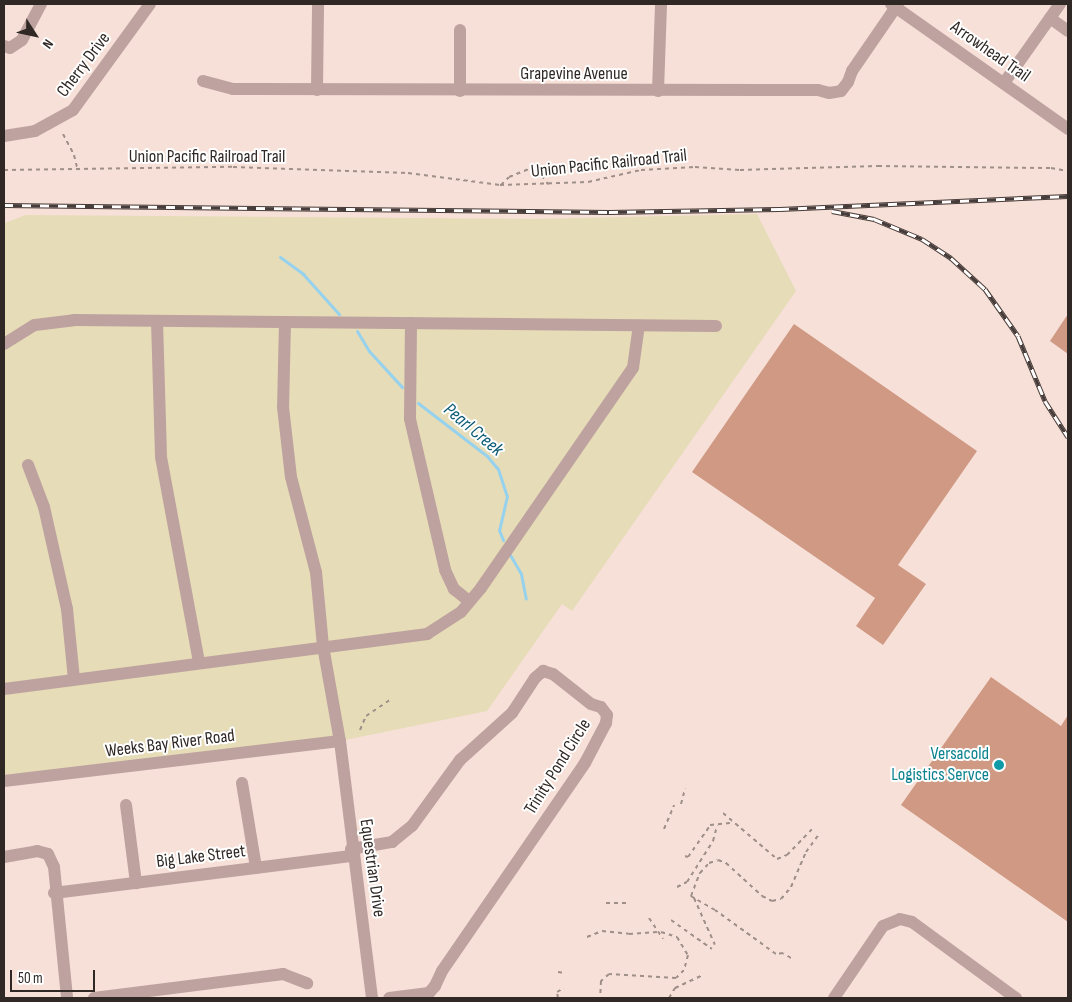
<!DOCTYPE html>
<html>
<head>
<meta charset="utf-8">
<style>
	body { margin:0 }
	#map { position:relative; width:1072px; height:1002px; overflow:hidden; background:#f7e0d8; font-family:"Sofia Sans Condensed",sans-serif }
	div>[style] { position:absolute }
	.sand>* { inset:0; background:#e6dcb7 }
	.stream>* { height:3px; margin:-1.5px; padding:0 1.5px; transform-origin:1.5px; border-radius:1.5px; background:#96d2ee }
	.building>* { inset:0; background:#cf9983 }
	.path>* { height:2px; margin-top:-1px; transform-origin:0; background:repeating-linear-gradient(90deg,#9f8f89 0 4px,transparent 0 8px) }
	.minor>* { height:12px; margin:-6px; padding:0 6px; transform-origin:6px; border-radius:6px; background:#bea29f }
	.rail>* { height:5px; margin-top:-2.5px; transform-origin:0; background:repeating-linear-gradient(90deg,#fff 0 9px,#463c39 0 18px); box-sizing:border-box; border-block:1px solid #463c39 }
	.dots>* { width:14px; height:14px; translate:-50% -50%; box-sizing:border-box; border:2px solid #fff; border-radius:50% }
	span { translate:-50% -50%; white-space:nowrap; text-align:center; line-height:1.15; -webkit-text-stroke:4px #fff; paint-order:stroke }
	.street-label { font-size:18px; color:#302825 }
	.culture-label { font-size:18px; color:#0d838f }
	.right { translate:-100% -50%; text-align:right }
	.water-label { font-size:19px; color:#0e5b77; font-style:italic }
	.frame { position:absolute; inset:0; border:5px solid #302825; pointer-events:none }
	.north { position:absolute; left:10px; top:10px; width:50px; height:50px; -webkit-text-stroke:4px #fff; paint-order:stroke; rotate:125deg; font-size:14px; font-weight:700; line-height:20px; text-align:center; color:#302825 }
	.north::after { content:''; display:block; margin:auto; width:18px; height:22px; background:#302825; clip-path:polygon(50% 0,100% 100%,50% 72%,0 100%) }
	.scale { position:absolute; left:10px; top:970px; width:85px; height:22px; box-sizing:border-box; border:2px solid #302825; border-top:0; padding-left:6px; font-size:15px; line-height:18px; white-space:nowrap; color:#302825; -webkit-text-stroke:4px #fff; paint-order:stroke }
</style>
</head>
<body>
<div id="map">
	<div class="sand">
		<div style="clip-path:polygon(757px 214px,796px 291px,572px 611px,562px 604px,487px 711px,340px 741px,4px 776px,5px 223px,26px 215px,535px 219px)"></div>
	</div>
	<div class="stream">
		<div style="left:280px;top:257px;width:29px;rotate:36deg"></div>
		<div style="left:303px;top:274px;width:54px;rotate:48deg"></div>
		<div style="left:357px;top:331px;width:23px;rotate:59deg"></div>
		<div style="left:369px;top:351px;width:49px;rotate:47.5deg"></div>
		<div style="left:418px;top:403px;width:87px;rotate:37.5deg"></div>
		<div style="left:487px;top:456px;width:17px;rotate:50deg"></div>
		<div style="left:498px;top:469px;width:28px;rotate:72deg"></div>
		<div style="left:507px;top:496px;width:35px;rotate:103deg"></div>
		<div style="left:499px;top:530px;width:11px;rotate:68deg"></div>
		<div style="left:509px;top:553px;width:24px;rotate:60deg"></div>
		<div style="left:521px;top:574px;width:25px;rotate:79deg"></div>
	</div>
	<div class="building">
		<div style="clip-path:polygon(1068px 314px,1068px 354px,1050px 341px)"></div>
		<div style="clip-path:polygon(794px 324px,977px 451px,898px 565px,926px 584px,883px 645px,856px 626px,875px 598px,692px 472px)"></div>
		<div style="clip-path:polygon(991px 677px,1061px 726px,1068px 715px,1068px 922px,901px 805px)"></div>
	</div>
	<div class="path">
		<div style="left:63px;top:134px;width:24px;rotate:62deg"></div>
		<div style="left:74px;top:155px;width:16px;rotate:76deg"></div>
		<div style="left:4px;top:170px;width:229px;rotate:-0.8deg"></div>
		<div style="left:233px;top:167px;width:175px;rotate:2deg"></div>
		<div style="left:408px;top:173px;width:93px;rotate:7.4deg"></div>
		<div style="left:500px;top:185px;width:88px;rotate:-2deg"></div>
		<div style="left:588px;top:182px;width:54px;rotate:-12.8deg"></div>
		<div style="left:641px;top:170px;width:54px;rotate:-3.2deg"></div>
		<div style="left:695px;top:167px;width:45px;rotate:3.8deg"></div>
		<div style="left:740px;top:170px;width:138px;rotate:-1.7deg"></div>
		<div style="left:878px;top:166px;width:173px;rotate:0.7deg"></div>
		<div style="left:1051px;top:168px;width:17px;rotate:10deg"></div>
		<div style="left:501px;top:185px;width:11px;rotate:-45deg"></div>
		<div style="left:509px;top:177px;width:24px;rotate:-22deg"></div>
		<div style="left:531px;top:168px;width:6px;rotate:9deg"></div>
		<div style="left:537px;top:169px;width:19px;rotate:54deg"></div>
		<div style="left:360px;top:730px;width:15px;rotate:-67deg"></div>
		<div style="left:366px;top:716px;width:30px;rotate:-34deg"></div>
		<div style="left:681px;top:804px;width:16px;rotate:-75deg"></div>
		<div style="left:723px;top:813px;width:71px;rotate:40.4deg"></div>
		<div style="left:777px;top:859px;width:11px;rotate:-22deg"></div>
		<div style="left:787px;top:855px;width:37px;rotate:-46deg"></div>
		<div style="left:664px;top:829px;width:26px;rotate:-67deg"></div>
		<div style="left:685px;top:856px;width:3px;rotate:18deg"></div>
		<div style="left:688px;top:857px;width:39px;rotate:-55deg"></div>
		<div style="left:710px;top:825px;width:20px;rotate:-6deg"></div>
		<div style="left:677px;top:887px;width:11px;rotate:-27deg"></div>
		<div style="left:687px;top:882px;width:49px;rotate:-57.6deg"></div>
		<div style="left:713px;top:841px;width:16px;rotate:-75deg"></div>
		<div style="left:694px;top:898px;width:51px;rotate:65.9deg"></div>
		<div style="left:606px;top:903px;width:23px"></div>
		<div style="left:649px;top:918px;width:25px;rotate:56deg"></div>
		<div style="left:671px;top:920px;width:50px;rotate:35.3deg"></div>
		<div style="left:587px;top:937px;width:16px;rotate:-22deg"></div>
		<div style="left:602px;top:931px;width:27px;rotate:6deg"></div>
		<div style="left:629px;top:934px;width:32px;rotate:-4deg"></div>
		<div style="left:661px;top:932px;width:17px;rotate:17deg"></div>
		<div style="left:677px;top:937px;width:21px;rotate:59deg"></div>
		<div style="left:688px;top:955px;width:16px;rotate:105deg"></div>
		<div style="left:684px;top:970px;width:11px;rotate:135deg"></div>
		<div style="left:676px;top:978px;width:67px;rotate:-176.6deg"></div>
		<div style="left:609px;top:974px;width:11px;rotate:139deg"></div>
		<div style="left:601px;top:981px;width:17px;rotate:93deg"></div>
		<div style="left:791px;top:958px;width:9px;rotate:-148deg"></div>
		<div style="left:783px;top:953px;width:7px;rotate:172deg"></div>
		<div style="left:776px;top:954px;width:75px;rotate:-144.2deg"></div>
		<div style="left:715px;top:910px;width:28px;rotate:-150deg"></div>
		<div style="left:691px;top:896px;width:25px;rotate:-69deg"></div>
		<div style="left:700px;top:873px;width:13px;rotate:-48deg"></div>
		<div style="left:709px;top:863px;width:9px;rotate:-18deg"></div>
		<div style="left:718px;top:860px;width:9px;rotate:21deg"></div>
		<div style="left:726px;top:863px;width:49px;rotate:42.5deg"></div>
		<div style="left:762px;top:896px;width:11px;rotate:27deg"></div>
		<div style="left:772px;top:901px;width:9px;rotate:-13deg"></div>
		<div style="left:781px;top:899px;width:16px;rotate:-50deg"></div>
		<div style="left:791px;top:887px;width:38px;rotate:-67deg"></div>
		<div style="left:806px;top:852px;width:24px;rotate:-54deg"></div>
		<div style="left:558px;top:972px;width:7px;rotate:8deg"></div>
		<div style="left:558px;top:998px;width:6px;rotate:-99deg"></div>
		<div style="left:557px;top:992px;width:8px;rotate:-30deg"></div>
		<div style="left:669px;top:998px;width:12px;rotate:-59deg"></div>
		<div style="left:675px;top:988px;width:29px;rotate:-25deg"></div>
	</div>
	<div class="minor">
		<div style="left:891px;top:4px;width:217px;rotate:35.2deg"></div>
		<div style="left:1050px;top:18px;width:22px;rotate:36deg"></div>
		<div style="left:4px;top:46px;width:6px;rotate:18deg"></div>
		<div style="left:10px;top:48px;width:14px;rotate:-34deg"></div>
		<div style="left:22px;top:40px;width:41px;rotate:-62.2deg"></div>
		<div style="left:203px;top:81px;width:31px;rotate:15deg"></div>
		<div style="left:233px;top:89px;width:585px;rotate:0.1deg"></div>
		<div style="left:818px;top:90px;width:11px;rotate:15deg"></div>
		<div style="left:829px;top:93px;width:12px;rotate:-9deg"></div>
		<div style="left:841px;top:91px;width:11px;rotate:-52deg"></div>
		<div style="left:848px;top:82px;width:12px;rotate:-70deg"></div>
		<div style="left:852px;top:71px;width:81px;rotate:-55.5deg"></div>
		<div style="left:1004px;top:83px;width:97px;rotate:-54.7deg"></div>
		<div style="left:317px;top:90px;width:86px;rotate:-89.3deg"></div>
		<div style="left:460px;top:91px;width:61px;rotate:-90deg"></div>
		<div style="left:658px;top:91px;width:87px;rotate:-88deg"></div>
		<div style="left:4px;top:136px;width:31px;rotate:-9deg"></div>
		<div style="left:35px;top:131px;width:43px;rotate:-28.9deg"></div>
		<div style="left:73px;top:110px;width:131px;rotate:-54deg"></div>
		<div style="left:157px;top:321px;width:136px;rotate:88.3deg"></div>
		<div style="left:161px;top:457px;width:209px;rotate:79.5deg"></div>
		<div style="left:285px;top:322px;width:85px;rotate:91.3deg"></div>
		<div style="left:283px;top:407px;width:70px;rotate:83.5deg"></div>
		<div style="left:291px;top:477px;width:98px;rotate:75.3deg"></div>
		<div style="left:316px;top:572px;width:74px;rotate:84.6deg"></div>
		<div style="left:323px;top:646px;width:97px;rotate:79.9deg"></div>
		<div style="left:340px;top:741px;width:259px;rotate:82.9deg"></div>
		<div style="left:411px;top:323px;width:96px;rotate:90.6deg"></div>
		<div style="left:410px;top:419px;width:155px;rotate:76.9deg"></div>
		<div style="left:445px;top:570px;width:21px;rotate:65deg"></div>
		<div style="left:454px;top:589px;width:19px;rotate:39deg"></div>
		<div style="left:4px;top:344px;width:36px;rotate:-32deg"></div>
		<div style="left:35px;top:325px;width:39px;rotate:-7deg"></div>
		<div style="left:74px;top:320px;width:642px;rotate:0.54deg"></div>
		<div style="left:28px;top:465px;width:45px;rotate:69.1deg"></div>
		<div style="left:44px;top:507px;width:105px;rotate:77.3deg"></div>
		<div style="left:67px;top:609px;width:70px;rotate:84.3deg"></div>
		<div style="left:4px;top:689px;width:427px;rotate:-7.4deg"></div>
		<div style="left:427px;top:634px;width:40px;rotate:-32.9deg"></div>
		<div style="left:461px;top:612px;width:31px;rotate:-50deg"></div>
		<div style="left:481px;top:588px;width:267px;rotate:-55.4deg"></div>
		<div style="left:633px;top:368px;width:43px;rotate:-82.1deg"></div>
		<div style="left:4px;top:781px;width:338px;rotate:-6.8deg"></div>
		<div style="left:242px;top:783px;width:86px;rotate:80.6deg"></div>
		<div style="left:126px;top:805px;width:79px;rotate:82.7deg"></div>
		<div style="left:351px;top:849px;width:42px;rotate:-9.7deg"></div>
		<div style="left:392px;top:842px;width:26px;rotate:-39deg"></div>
		<div style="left:412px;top:826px;width:82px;rotate:-54deg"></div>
		<div style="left:460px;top:760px;width:70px;rotate:-42.1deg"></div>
		<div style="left:512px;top:713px;width:42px;rotate:-56.7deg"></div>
		<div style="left:535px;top:678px;width:11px;rotate:-41deg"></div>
		<div style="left:543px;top:671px;width:10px;rotate:17deg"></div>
		<div style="left:553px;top:674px;width:48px;rotate:38.3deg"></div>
		<div style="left:591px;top:704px;width:10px;rotate:17deg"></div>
		<div style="left:601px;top:707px;width:10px;rotate:53deg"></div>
		<div style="left:607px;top:715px;width:8px;rotate:97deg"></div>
		<div style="left:606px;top:723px;width:45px;rotate:117.7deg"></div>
		<div style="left:585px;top:763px;width:252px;rotate:124.5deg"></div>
		<div style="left:442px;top:971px;width:17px;rotate:115deg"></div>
		<div style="left:435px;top:986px;width:9px;rotate:131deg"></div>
		<div style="left:429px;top:993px;width:40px;rotate:172.9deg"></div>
		<div style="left:4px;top:857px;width:34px;rotate:-10deg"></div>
		<div style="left:37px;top:851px;width:11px;rotate:15deg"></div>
		<div style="left:48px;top:854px;width:14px;rotate:65deg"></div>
		<div style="left:54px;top:867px;width:132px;rotate:84.3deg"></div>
		<div style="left:54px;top:893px;width:301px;rotate:-7.1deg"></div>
		<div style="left:94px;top:998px;width:191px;rotate:-7.2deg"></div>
		<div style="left:283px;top:974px;width:26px;rotate:21deg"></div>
		<div style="left:834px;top:998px;width:87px;rotate:-55.8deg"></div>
		<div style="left:883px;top:926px;width:18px;rotate:-22deg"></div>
		<div style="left:900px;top:919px;width:12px;rotate:14deg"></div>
		<div style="left:912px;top:922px;width:129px;rotate:36.2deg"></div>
	</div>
	<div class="rail">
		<div style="left:4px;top:205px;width:605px;rotate:0.66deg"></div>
		<div style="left:609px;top:212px;width:171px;rotate:-1deg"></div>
		<div style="left:780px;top:209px;width:288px;rotate:-2.6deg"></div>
		<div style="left:832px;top:211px;width:43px;rotate:10.8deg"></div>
		<div style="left:874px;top:219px;width:52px;rotate:22.6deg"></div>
		<div style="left:922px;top:239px;width:35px;rotate:33deg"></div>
		<div style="left:951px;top:258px;width:46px;rotate:42.4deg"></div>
		<div style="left:985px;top:289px;width:57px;rotate:54.9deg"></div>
		<div style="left:1018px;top:336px;width:70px;rotate:67.4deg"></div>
		<div style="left:1045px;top:401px;width:43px;rotate:57.4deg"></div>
	</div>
	<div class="dots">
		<div style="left:999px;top:765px;background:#0f9aa8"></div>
	</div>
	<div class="street-label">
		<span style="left:990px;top:52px;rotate:35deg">Arrowhead Trail</span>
		<span style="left:84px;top:65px;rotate:-53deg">Cherry Drive</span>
		<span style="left:574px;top:74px">Grapevine Avenue</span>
		<span style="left:207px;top:157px">Union Pacific Railroad Trail</span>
		<span style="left:609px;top:164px;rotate:-6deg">Union Pacific Railroad Trail</span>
		<span style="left:170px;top:744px;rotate:-7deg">Weeks Bay River Road</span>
		<span style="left:558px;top:767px;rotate:-58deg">Trinity Pond Circle</span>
		<span style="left:201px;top:857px;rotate:-7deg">Big Lake Street</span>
		<span style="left:372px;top:868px;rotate:82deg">Equestrian Drive</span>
	</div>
	<div class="culture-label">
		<span class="right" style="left:989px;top:765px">Versacold<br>Logistics Servce</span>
	</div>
	<div class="water-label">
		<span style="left:473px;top:430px;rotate:40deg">Pearl Creek</span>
	</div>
	<div class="frame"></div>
	<div class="north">N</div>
	<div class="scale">50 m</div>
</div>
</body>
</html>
